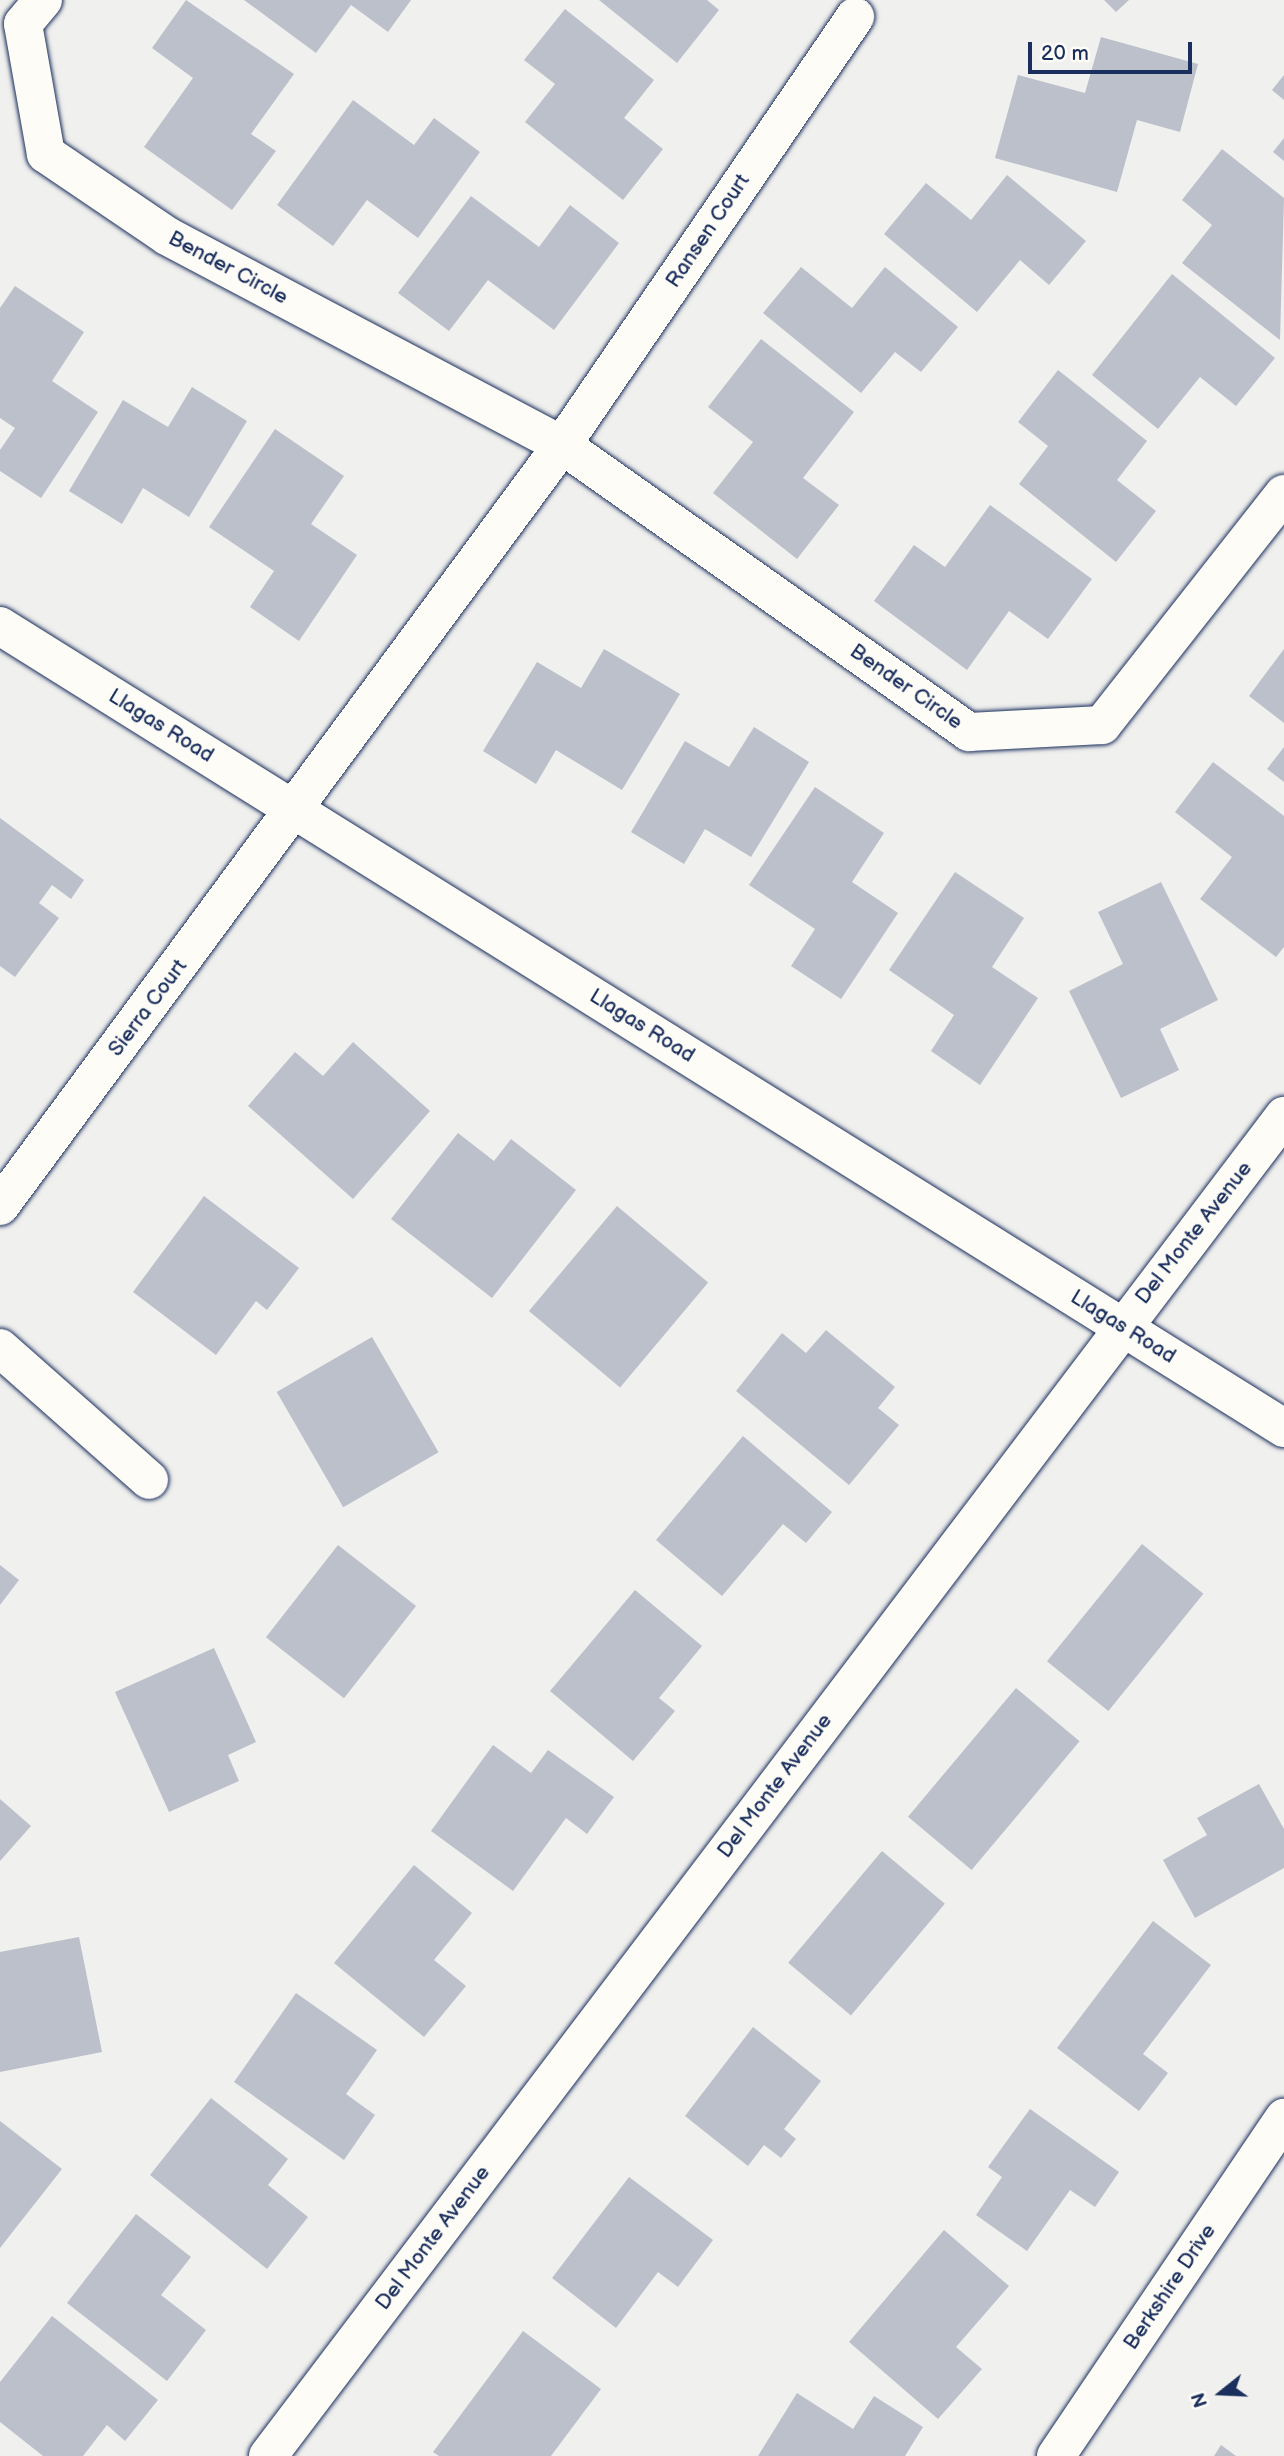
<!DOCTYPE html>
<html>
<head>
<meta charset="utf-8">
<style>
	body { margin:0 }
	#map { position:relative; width:1284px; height:2456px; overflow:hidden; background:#f0f0ee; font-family:"Balsamiq Sans",sans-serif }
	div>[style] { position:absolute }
	.building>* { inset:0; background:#bbc0ca; transform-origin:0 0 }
	.roads { filter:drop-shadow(0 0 2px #1b2f5e) drop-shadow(0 0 2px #1b2f5e) }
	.minor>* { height:38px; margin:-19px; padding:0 19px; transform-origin:19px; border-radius:19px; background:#fdfcf7 }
	.tertiary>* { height:38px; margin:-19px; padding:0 19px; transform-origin:19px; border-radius:19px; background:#fdfcf7 }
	span { translate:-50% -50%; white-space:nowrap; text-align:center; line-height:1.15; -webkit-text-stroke:5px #fdfcf7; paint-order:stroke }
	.street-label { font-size:21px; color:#1b2f5e }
	.north { position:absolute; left:1186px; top:2358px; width:70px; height:70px; -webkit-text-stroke:5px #fdfcf7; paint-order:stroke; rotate:252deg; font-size:19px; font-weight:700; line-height:28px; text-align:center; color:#1b2f5e }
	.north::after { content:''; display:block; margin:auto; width:24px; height:32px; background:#1b2f5e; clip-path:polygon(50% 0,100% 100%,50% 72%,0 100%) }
	.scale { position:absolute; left:1028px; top:42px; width:164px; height:32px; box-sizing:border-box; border:4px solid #1b2f5e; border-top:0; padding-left:9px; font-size:21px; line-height:24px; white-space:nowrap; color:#1b2f5e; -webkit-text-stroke:5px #fdfcf7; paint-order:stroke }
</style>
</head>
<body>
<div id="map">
	<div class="building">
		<div style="clip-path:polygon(186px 0,294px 74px,251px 134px,276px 151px,232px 210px,144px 147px,193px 78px,152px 48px)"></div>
		<div style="clip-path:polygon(244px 0,411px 0,388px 32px,351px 5px,316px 53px)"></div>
		<div style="clip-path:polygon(599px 0,707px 0,719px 10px,677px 63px)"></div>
		<div style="clip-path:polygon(1104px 0,1129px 0,1116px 12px)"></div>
		<div style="clip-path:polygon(565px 9px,654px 80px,624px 118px,663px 149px,623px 200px,525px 122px,555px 84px,524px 60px)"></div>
		<div style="clip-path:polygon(1101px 37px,1198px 64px,1180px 132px,1137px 120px,1117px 192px,995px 158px,1018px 75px,1085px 93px)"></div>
		<div style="clip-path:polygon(1284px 75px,1284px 100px,1272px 90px)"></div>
		<div style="clip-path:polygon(353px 100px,414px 145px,434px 118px,480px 152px,418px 238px,367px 200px,333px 246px,277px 205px)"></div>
		<div style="clip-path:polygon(1284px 138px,1284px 161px,1273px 152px)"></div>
		<div style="clip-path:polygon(1222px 149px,1284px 198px,1280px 340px,1182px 263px,1212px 225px,1182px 200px)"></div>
		<div style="clip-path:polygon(1007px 175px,1086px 241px,1049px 285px,1020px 260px,977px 312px,884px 234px,926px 183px,971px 220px)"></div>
		<div style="clip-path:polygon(471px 196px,539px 247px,570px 205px,619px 243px,554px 330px,488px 280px,449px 331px,398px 293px)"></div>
		<div style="clip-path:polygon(801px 267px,852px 308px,885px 267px,958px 327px,921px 372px,895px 352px,861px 393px,763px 313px)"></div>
		<div style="clip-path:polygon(1172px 274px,1275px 358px,1236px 406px,1200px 377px,1158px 429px,1092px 375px)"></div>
		<div style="clip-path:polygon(15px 286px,84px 332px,52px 381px,98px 412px,41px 498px,0 471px,0 450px,15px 428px,0 418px,0 308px)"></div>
		<div style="clip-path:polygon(761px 339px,854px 412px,803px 478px,839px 505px,797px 559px,713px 493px,753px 442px,708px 407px)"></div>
		<div style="clip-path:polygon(1058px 370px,1147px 441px,1117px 480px,1156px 511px,1116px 562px,1019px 484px,1048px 446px,1018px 422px)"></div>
		<div style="clip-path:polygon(192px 387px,247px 421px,189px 517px,143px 488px,122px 524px,69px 491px,123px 400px,168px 427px)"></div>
		<div style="clip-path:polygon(275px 429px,344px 476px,311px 524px,357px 555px,299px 641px,250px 607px,274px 571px,209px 527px)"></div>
		<div style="clip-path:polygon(990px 505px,1092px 579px,1048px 639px,1009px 611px,967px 670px,874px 601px,914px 545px,945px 567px)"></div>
		<div style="clip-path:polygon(604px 649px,680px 694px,622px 790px,556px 750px,536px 784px,483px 751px,537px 662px,581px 688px)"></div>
		<div style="clip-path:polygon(1284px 649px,1284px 723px,1249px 696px)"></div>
		<div style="clip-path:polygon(754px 727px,809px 762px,751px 857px,705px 829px,684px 864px,631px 832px,685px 741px,729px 767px)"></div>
		<div style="clip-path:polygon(1284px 747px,1284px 782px,1267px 769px)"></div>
		<div style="clip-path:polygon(1213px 762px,1284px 816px,1284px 947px,1276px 957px,1200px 899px,1232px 857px,1175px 812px)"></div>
		<div style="clip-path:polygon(815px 787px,884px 833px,852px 882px,898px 913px,841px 999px,791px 966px,815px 929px,749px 885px)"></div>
		<div style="clip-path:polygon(0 818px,84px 880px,71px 899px,52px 885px,39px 903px,59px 918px,15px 977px,0 966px)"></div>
		<div style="clip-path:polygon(955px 872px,1024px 918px,992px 967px,1038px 998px,980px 1085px,931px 1051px,954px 1015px,889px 970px)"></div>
		<div style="clip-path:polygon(1161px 882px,1218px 1000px,1160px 1029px,1179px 1070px,1121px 1098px,1069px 991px,1123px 964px,1098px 912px)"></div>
		<div style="clip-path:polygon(353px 1042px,430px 1111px,353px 1199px,248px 1106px,295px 1052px,323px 1076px)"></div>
		<div style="clip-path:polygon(458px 1133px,494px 1161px,511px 1139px,576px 1190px,492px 1298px,391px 1219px)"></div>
		<div style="clip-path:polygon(204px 1196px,299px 1268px,267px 1310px,256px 1301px,216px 1355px,133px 1292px)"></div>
		<div style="left:617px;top:1206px;width:119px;height:137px;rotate:40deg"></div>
		<div style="clip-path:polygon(826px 1330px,895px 1387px,878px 1408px,899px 1425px,849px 1485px,736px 1391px,782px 1333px,806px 1353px)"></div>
		<div style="left:372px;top:1337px;width:133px;height:110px;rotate:60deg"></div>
		<div style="clip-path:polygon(743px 1436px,832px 1512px,806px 1543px,783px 1524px,722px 1596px,656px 1540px)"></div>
		<div style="left:1142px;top:1544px;width:79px;height:151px;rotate:39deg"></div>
		<div style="left:338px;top:1545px;width:99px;height:117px;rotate:38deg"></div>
		<div style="clip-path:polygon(0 1565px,19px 1580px,0 1605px)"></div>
		<div style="clip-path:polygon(635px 1590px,702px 1646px,659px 1698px,675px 1711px,633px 1761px,550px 1691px)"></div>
		<div style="clip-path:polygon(214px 1648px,256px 1742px,228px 1755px,239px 1781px,169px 1812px,115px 1692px)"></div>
		<div style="left:1016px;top:1688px;width:83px;height:168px;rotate:40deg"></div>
		<div style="clip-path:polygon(493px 1745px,531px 1773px,548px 1750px,614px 1797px,587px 1834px,566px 1818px,513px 1891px,431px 1831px)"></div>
		<div style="clip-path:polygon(1259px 1784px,1284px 1829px,1284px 1868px,1195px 1918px,1163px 1860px,1207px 1835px,1197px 1818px)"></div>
		<div style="clip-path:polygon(0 1799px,31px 1826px,0 1861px)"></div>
		<div style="left:882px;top:1851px;width:82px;height:146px;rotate:40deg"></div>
		<div style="clip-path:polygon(414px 1865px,472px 1913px,434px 1960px,466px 1986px,424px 2037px,334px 1963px)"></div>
		<div style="clip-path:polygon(1153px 1921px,1211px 1965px,1143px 2054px,1168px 2073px,1139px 2111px,1057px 2048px)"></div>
		<div style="clip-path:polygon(79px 1937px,102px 2052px,0 2072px,0 1952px)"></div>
		<div style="clip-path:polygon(296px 1993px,377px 2050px,346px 2094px,375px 2115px,344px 2160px,234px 2082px)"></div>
		<div style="clip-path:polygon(753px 2027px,821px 2081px,784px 2129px,796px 2139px,781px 2158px,764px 2145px,748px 2166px,685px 2116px)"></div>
		<div style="clip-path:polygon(211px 2098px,288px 2159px,268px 2185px,308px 2217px,267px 2269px,150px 2175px)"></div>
		<div style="clip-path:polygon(1030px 2109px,1119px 2172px,1095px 2207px,1070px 2190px,1027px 2251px,976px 2215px,1002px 2177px,988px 2167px)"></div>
		<div style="clip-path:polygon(0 2121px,62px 2169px,0 2248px)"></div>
		<div style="clip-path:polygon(629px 2177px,713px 2240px,678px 2287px,658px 2272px,616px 2328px,552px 2278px)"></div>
		<div style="clip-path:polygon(136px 2214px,191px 2257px,161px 2295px,206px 2330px,167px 2381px,67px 2303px)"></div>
		<div style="clip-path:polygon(944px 2230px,1009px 2286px,956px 2347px,982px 2369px,938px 2419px,849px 2342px)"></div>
		<div style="clip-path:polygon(52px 2316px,158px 2400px,125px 2441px,107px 2425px,83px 2456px,43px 2456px,0 2422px,0 2382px)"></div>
		<div style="clip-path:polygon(523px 2331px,601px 2389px,551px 2456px,439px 2456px,433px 2452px)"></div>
		<div style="clip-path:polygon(797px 2393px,853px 2429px,874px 2396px,923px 2427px,905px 2456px,758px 2456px)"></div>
		<div style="clip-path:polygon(1221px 2445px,1236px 2456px,1214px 2456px)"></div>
	</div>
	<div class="roads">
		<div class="minor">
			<div style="left:43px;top:0;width:31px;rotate:130deg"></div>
			<div style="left:23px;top:24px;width:132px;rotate:80deg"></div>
			<div style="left:46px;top:154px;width:146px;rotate:34.1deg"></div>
			<div style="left:167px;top:236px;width:447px;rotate:27.9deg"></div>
			<div style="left:562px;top:445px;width:498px;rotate:35.2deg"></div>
			<div style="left:969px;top:732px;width:133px;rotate:-3deg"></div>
			<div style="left:1102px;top:725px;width:294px;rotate:-51.8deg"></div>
			<div style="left:0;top:1206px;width:946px;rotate:-53.55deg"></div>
			<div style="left:562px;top:445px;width:519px;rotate:-55.61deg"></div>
			<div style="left:0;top:1348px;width:199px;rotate:41.5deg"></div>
			<div style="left:268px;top:2456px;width:1682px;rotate:-52.83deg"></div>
			<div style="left:1056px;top:2456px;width:408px;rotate:-56deg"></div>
		</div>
		<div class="tertiary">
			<div style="left:0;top:626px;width:1514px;rotate:31.99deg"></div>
		</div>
	</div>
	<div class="street-label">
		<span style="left:708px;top:231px;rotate:-56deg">Ransen Court</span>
		<span style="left:228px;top:268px;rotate:28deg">Bender Circle</span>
		<span style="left:906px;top:687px;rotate:35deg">Bender Circle</span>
		<span style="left:161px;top:726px;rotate:32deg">Llagas Road</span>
		<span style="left:148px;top:1008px;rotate:-53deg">Sierra Court</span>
		<span style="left:642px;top:1026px;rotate:32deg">Llagas Road</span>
		<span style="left:1194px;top:1233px;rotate:-52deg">Del Monte Avenue</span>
		<span style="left:1123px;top:1327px;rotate:32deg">Llagas Road</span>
		<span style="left:775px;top:1786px;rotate:-53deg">Del Monte Avenue</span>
		<span style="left:433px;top:2238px;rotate:-53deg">Del Monte Avenue</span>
		<span style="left:1170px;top:2287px;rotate:-56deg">Berkshire Drive</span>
	</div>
	<div class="north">N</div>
	<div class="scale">20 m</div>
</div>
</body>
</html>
